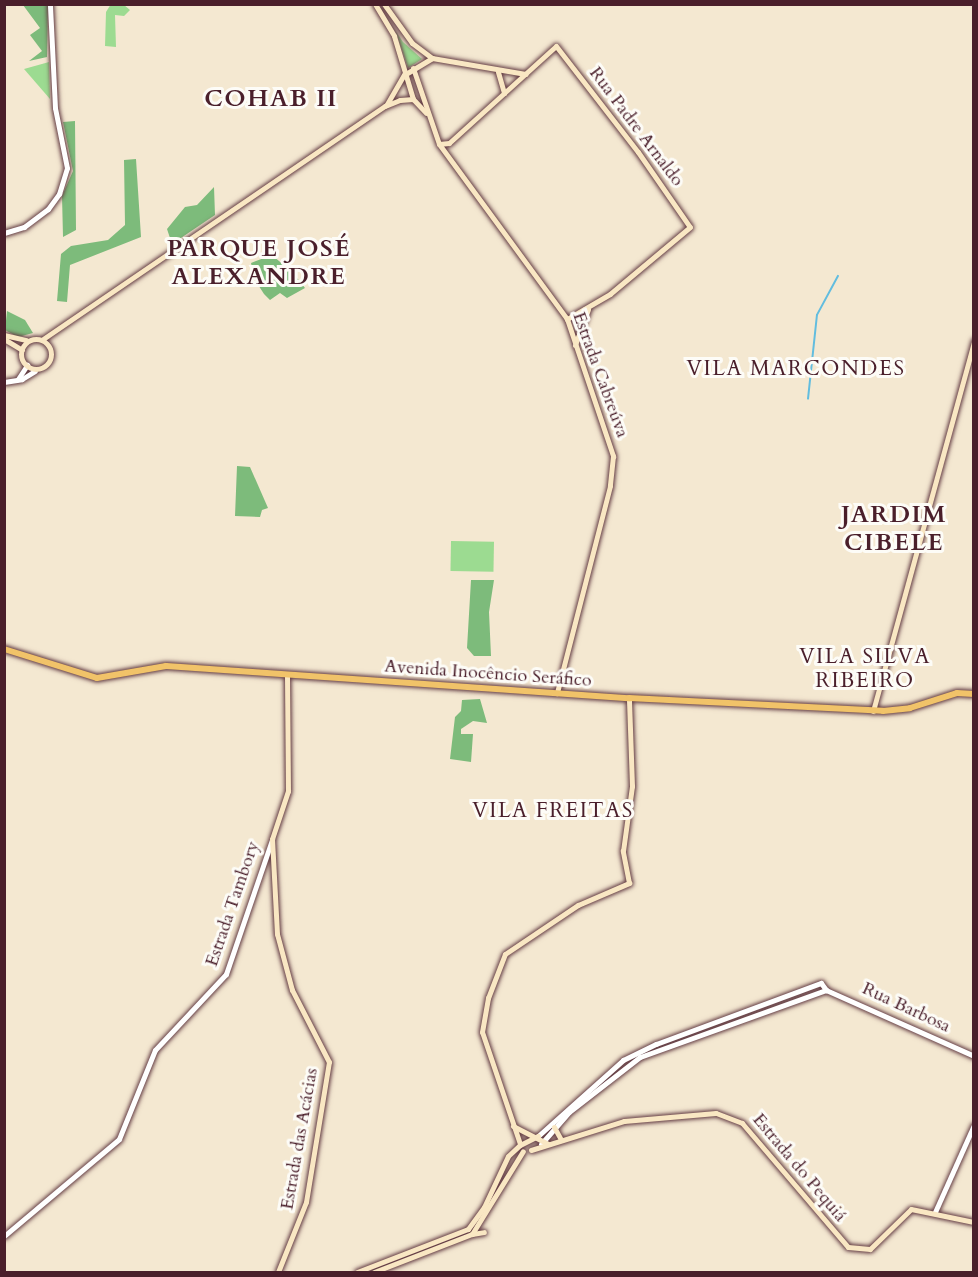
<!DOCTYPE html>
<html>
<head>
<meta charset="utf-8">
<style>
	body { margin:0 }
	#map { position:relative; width:978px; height:1277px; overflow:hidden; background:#f4e8d1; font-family:Cardo,serif }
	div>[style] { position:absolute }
	.green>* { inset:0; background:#9cdb91; transform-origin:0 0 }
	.forest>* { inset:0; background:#7dbb7b }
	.stream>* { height:1.5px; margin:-0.75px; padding:0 0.75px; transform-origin:0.75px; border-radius:0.75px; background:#62bddf }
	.roads { filter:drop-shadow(0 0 2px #643d44) drop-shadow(0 0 2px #643d44) }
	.tertiary>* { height:5px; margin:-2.5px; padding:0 2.5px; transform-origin:2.5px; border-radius:2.5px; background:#fff }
	.secondary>* { height:5px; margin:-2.5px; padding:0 2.5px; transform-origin:2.5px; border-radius:2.5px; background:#f9e7c3 }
	.secondary>.ring { margin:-2.5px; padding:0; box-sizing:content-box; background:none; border:5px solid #f9e7c3; border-radius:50% }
	.primary>* { height:6px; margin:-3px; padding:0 3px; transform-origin:3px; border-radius:3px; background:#f1c369 }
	span { translate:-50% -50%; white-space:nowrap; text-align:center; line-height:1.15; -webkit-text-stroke:6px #fdfcf7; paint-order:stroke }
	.street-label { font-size:18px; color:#4a1f2b }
	.quarter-label { font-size:21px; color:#4a1f2b; letter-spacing:1.5px }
	.district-label { font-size:24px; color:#4a1f2b; font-weight:700; letter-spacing:1.5px }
	.frame { position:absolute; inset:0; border:6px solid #4a1f2b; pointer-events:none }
</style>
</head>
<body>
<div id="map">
	<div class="green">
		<div style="clip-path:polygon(111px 4px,124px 5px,130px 10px,124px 16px,115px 15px,116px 47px,105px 46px,106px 12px)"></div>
		<div style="clip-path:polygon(378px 5px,403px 42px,422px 59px,408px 68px,396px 32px)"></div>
		<div style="clip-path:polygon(49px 62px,50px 99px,24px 69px)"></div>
		<div style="left:451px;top:541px;width:43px;height:30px;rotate:1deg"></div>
	</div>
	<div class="forest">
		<div style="clip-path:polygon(23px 5px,48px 5px,47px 57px,29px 61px,42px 51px,30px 35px,40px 28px)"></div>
		<div style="clip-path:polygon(75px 121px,76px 230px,63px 237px,62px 196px,73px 171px,63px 122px)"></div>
		<div style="clip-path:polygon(136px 159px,141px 237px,70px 265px,67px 302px,57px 301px,61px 254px,71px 246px,108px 240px,125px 225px,124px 160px)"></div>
		<div style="clip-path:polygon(214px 187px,215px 215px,172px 244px,167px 229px,185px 207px,197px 205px)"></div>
		<div style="clip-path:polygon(272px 255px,293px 273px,305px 288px,287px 298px,280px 293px,270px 300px,264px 294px,255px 280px,251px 263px)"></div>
		<div style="clip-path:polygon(7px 311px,25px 320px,33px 333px,18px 337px,5px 330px)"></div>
		<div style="clip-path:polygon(237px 466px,250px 467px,268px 508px,262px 510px,260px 517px,235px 516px)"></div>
		<div style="clip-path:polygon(471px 580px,494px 580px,489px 612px,491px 656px,474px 656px,467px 648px)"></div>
		<div style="clip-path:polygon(480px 699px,487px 723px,473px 721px,461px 729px,461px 734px,473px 734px,471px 762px,450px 759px,455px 717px,461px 711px,462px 700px)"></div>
	</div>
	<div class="stream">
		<div style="left:808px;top:399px;width:84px;rotate:-83.9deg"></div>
		<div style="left:817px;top:315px;width:44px;rotate:-61.7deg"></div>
	</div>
	<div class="roads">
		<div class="tertiary">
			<div style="left:4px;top:233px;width:21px;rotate:-17deg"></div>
			<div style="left:24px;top:227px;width:30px;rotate:-37deg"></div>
			<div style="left:48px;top:209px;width:19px;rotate:-54deg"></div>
			<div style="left:59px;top:194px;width:27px;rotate:-73deg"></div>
			<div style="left:67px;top:168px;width:61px;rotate:-101.3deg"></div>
			<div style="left:55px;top:108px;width:104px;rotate:-92.8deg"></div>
			<div style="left:18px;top:379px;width:17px;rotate:-57deg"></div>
			<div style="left:4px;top:382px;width:18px;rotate:-9deg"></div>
			<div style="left:22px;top:379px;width:15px;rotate:-32deg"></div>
			<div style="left:538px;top:1136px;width:114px;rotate:-41.8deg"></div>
			<div style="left:623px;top:1060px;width:37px;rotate:-26deg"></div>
			<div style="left:656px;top:1044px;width:176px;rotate:-20.3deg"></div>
			<div style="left:821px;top:983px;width:9px;rotate:54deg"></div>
			<div style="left:826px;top:990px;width:162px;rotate:24deg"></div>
			<div style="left:541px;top:1144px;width:43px;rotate:-48.8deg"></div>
			<div style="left:569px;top:1112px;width:90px;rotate:-37.8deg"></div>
			<div style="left:640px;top:1057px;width:198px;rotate:-19.8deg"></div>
			<div style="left:935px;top:1212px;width:95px;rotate:-65.9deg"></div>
			<div style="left:4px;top:1236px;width:150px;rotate:-40.1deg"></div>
			<div style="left:119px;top:1139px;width:96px;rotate:-68deg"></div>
			<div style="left:155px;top:1050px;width:104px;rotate:-46.9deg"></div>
			<div style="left:226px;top:974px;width:142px;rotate:-71.1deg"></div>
		</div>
		<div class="secondary">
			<div style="left:375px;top:4px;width:37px;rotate:59deg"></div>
			<div style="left:394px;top:36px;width:66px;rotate:73.2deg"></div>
			<div style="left:384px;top:4px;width:48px;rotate:54.3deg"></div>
			<div style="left:412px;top:43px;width:25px;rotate:37deg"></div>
			<div style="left:432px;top:58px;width:95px;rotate:9.7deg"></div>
			<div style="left:413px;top:68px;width:80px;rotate:71.1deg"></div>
			<div style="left:439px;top:144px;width:217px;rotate:53.8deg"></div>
			<div style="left:567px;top:319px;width:145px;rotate:71.4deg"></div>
			<div style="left:613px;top:456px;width:30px;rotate:96deg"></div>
			<div style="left:610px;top:486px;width:214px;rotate:104.4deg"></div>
			<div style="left:498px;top:72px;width:22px;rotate:74deg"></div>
			<div style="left:387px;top:104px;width:34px;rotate:-60deg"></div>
			<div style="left:404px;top:75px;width:33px;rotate:-31deg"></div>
			<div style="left:439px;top:144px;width:10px;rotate:-6deg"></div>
			<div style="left:449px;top:143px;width:144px;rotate:-42.2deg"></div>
			<div style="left:556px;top:46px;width:134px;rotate:52.3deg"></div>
			<div style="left:638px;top:152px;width:91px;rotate:55.3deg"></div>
			<div style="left:690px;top:227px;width:104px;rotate:140.1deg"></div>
			<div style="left:610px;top:294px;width:50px;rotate:149.8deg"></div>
			<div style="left:4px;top:335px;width:23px;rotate:13deg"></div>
			<div class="ring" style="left:21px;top:339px;width:25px;height:25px"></div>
			<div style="left:4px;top:339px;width:21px;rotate:31deg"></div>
			<div style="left:43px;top:339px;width:414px;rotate:-34.3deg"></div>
			<div style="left:385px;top:106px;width:16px;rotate:-22deg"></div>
			<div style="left:400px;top:100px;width:13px;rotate:-4deg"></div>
			<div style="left:413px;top:99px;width:19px;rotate:47deg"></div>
			<div style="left:575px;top:345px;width:38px;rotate:-70deg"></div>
			<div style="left:873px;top:711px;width:384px;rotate:-74.7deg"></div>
			<div style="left:513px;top:1126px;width:39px;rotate:27deg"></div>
			<div style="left:554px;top:1127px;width:13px;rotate:61deg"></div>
			<div style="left:520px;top:1144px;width:118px;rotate:-108.7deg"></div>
			<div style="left:482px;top:1032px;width:35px;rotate:-80deg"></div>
			<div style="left:488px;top:998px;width:47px;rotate:-68.9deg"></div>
			<div style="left:505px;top:954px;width:88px;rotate:-33.9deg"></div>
			<div style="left:578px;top:905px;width:56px;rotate:-23.3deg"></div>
			<div style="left:629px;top:883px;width:33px;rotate:-101deg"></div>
			<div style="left:623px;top:851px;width:66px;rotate:-82.1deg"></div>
			<div style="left:632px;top:786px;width:88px;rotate:-92deg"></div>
			<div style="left:520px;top:1145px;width:20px;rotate:-27deg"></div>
			<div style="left:531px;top:1150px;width:97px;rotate:-17.3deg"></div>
			<div style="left:624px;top:1121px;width:92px;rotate:-5deg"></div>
			<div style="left:716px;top:1113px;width:28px;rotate:21deg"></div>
			<div style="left:742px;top:1123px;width:163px;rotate:49.5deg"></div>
			<div style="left:848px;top:1247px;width:22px;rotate:5deg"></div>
			<div style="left:870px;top:1249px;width:57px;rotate:-44.3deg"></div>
			<div style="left:911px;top:1209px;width:64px;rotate:11.7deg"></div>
			<div style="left:472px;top:1234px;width:12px;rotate:-9deg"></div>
			<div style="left:278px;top:1272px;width:75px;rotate:-68.2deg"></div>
			<div style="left:306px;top:1202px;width:142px;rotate:-80.7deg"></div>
			<div style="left:329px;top:1062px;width:81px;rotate:-117.2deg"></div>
			<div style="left:292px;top:990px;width:58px;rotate:-105deg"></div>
			<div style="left:277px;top:934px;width:95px;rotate:-93deg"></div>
			<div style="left:272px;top:839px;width:51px;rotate:-71.6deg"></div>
			<div style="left:288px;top:791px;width:115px;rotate:-90.5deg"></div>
			<div style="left:357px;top:1272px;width:119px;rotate:-21.2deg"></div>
			<div style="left:468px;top:1229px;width:27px;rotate:-54deg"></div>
			<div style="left:484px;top:1207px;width:56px;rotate:-64.8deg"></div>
			<div style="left:508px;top:1156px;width:16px;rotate:-43deg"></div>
			<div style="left:374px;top:1272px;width:105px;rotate:-21.2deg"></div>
			<div style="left:472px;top:1234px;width:97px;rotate:-58.4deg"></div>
		</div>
		<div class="primary">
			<div style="left:4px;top:649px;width:97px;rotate:17.3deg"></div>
			<div style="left:97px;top:678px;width:70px;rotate:-9.9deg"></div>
			<div style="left:166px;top:666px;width:464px;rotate:4deg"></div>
			<div style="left:629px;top:698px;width:254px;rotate:2.9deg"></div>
			<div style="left:883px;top:711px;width:27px;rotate:-6deg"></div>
			<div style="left:910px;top:708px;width:49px;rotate:-17.7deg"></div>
			<div style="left:957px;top:693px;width:17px;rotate:3deg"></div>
		</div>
	</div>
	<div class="street-label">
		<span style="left:636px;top:127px;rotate:53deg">Rua Padre Arnaldo</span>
		<span style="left:600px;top:375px;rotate:70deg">Estrada Cabreúva</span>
		<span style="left:488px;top:674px;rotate:4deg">Avenida Inocêncio Seráfico</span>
		<span style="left:233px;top:904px;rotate:-71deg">Estrada Tambory</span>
		<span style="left:906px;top:1008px;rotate:25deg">Rua Barbosa</span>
		<span style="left:300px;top:1139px;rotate:-80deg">Estrada das Acácias</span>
		<span style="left:799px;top:1168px;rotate:50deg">Estrada do Pequiá</span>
	</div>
	<div class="quarter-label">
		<span style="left:796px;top:369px">VILA MARCONDES</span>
		<span style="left:865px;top:669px">VILA SILVA<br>RIBEIRO</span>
		<span style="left:553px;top:811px">VILA FREITAS</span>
	</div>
	<div class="district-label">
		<span style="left:271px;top:99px">COHAB II</span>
		<span style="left:259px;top:263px">PARQUE JOSÉ<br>ALEXANDRE</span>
		<span style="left:894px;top:529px">JARDIM<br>CIBELE</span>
	</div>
	<div class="frame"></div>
</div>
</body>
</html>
